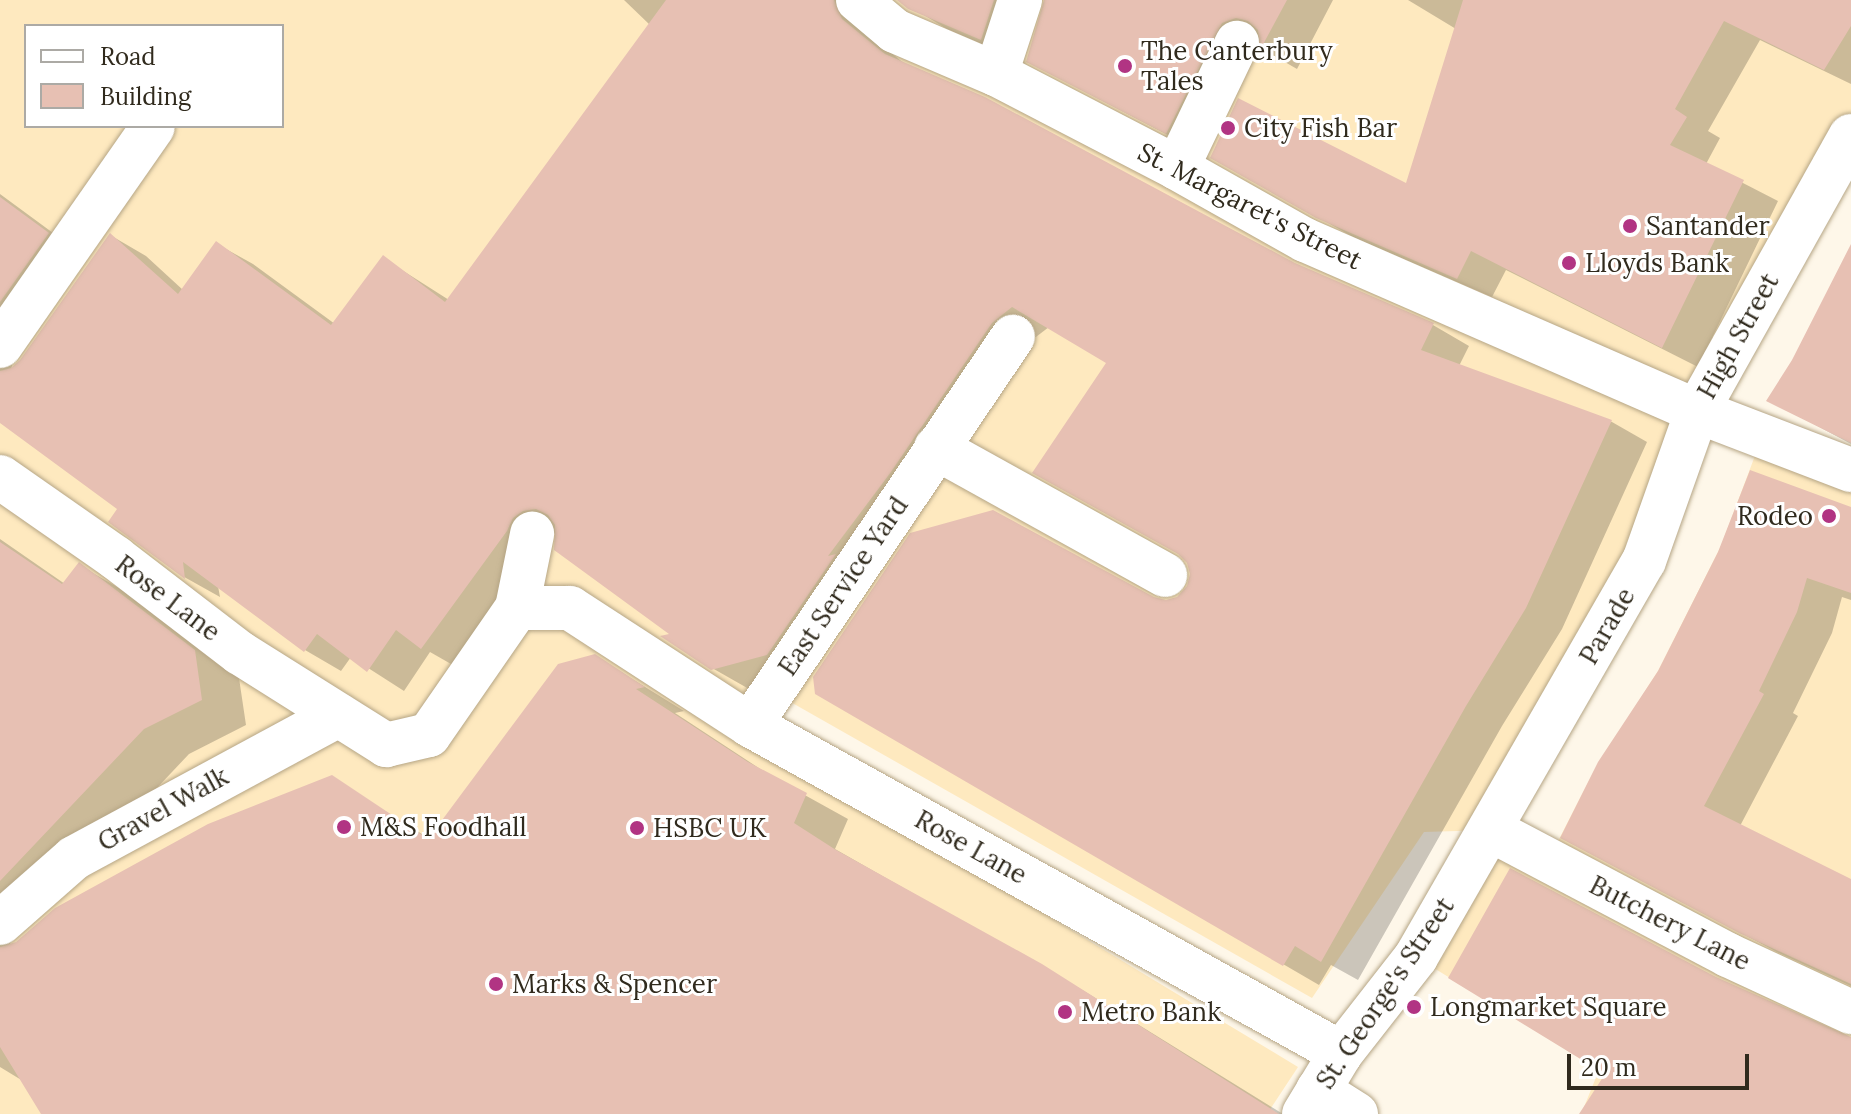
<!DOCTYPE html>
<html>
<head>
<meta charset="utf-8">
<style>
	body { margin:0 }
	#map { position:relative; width:1851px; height:1114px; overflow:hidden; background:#fef7e9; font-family:Lora,serif }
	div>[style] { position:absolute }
	.built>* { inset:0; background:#fee9bf }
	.shadow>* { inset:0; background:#0003 }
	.building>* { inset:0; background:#e7c0b3 }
	.roads { filter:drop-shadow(0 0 2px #b5a585) drop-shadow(0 0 2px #b5a585) }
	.minor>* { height:44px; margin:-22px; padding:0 22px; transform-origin:22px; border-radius:22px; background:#fff }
	.dots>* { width:22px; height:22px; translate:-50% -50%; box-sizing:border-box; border:4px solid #fff; border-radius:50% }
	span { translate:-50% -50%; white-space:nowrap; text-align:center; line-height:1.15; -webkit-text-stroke:6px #fff; paint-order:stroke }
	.poi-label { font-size:26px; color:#302a1d }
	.left { translate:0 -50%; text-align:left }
	.right { translate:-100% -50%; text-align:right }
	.street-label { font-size:26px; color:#302a1d }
	.legend { position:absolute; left:24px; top:24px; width:260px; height:104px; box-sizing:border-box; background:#fff; border:2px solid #acaaa5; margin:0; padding:10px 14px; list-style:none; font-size:24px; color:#302a1d }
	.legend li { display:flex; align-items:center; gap:16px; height:40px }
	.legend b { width:40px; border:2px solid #acaaa5 }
	.scale { position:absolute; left:1567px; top:1054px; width:182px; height:36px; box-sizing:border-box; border:4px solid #302a1d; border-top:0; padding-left:10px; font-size:24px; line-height:28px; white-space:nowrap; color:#302a1d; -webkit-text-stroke:6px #fff; paint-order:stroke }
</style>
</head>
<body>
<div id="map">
	<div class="built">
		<div style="clip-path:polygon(evenodd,0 0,1851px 0,1851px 136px,1491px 829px,1851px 1012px,1851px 1114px,1584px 1107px,1599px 1070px,1416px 957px,1490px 830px,1424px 832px,1312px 998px,780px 696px,738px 729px,1298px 1067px,1267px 1114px,0 1114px,0 0,26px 26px,282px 26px,282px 126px,26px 126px,26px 26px)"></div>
		<div style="clip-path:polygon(1756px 453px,1851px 491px,1851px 1001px,1555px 847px,1594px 771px,1658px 671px,1721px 546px)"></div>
	</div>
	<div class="shadow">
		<div style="clip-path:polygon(624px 0,881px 0,878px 42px,906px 65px,1294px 265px,1433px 325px,1469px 346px,1459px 366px,1612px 422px,1647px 442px,1562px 629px,1502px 726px,1358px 980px,1331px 965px,1319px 985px,817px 693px,1153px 599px,1166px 602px,1178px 599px,1189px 587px,1192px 574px,1109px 363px,1049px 327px,1028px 343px,749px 689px,712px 668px,557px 532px,549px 538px,458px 668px,430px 652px,404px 691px,351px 657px,341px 671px,305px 650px,218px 586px,220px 597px,186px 578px,111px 522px,120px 509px,0 422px,0 194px,83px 255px,15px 353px,11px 370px,22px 362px,110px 235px,146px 256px,183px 290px,217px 244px,253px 264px,335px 324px,383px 258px,449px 300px,650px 25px)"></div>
		<div style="clip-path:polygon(899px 0,1043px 0,1039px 2px,1017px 59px,947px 29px)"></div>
		<div style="clip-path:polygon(1045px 0,1333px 0,1297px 69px,1262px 49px,1261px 40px,1251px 52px,1202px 153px,1065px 81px)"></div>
		<div style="clip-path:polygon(1408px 0,1851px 0,1851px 84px,1760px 40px,1708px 131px,1720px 138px,1706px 164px,1778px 201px,1698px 367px,1506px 270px,1492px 297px,1353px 237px,1212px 157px,1407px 185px,1456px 29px)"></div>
		<div style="clip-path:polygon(1851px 248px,1851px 444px,1769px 400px,1794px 361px)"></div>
		<div style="clip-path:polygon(1851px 509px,1851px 600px,1842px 597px,1832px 633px,1793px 713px,1798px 716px,1740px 826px,1851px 881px,1851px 986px,1777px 952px,1598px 857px)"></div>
		<div style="clip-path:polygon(0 539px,65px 584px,79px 565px,124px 591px,239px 678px,246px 725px,189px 754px,4px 950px,332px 778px,430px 839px,595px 656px,684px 711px,675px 713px,774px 778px,848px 819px,835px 849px,1084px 991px,1283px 1114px,44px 1114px,23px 1081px,0 1067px)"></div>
	</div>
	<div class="building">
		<div style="clip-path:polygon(666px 0,834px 0,842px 19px,885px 54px,985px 97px,1295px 263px,1434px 323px,1421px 350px,1612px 420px,1526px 608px,1466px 706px,1321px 962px,1295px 946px,1283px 966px,815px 694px,813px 677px,910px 533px,993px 510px,1154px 597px,1166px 600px,1177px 597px,1187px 586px,1190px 574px,1187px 563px,1178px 554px,1032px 473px,1106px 363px,1012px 307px,992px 323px,891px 472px,828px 556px,836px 554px,767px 655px,711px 670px,660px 636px,669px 634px,554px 550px,555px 525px,548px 515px,536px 509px,523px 511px,513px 518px,507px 531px,421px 649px,396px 630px,367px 672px,317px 634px,304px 652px,183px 562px,185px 579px,108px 522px,117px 509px,0 423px,0 371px,11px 368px,20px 360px,110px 233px,178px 294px,216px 241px,331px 325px,383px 255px,445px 302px)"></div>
		<div style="clip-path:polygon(897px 0,994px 0,981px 40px,908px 9px)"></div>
		<div style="clip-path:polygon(1044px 0,1287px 0,1260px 50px,1258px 30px,1248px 21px,1236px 18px,1222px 23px,1166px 134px,1026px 62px)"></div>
		<div style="clip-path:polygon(1463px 0,1851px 0,1851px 26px,1824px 70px,1724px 21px,1675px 109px,1687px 117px,1670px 145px,1744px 180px,1662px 348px,1471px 251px,1457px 279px,1316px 218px,1210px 158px,1238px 98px,1406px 183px)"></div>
		<div style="clip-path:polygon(0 197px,49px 233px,0 302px)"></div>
		<div style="clip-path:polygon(1851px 244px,1851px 443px,1766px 401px,1792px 360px)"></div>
		<div style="clip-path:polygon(1750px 470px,1851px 507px,1851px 593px,1807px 578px,1797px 612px,1759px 691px,1764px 694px,1704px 806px,1851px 879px,1851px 984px,1739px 933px,1560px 838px,1598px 762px,1658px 671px,1718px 552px)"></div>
		<div style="clip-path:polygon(0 542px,62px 584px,79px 562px,195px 650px,202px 700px,144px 729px,0 881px)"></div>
		<div style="clip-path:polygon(595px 654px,645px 687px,636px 689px,748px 762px,807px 793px,794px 823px,836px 850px,1042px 964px,1279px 1114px,41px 1114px,0 1047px,0 947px,16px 942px,55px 908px,208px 824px,332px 775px,428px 839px,558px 664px)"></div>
		<div style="clip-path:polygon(1510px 868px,1716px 977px,1851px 1037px,1851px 1114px,1579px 1114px,1605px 1074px,1448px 978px)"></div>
	</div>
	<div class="roads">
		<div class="minor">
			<div style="left:858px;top:0;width:48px;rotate:40deg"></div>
			<div style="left:895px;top:31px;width:110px;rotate:23.1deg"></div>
			<div style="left:996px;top:74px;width:204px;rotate:27.4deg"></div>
			<div style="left:1177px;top:168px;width:147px;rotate:29.4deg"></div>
			<div style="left:1305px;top:240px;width:428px;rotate:23.6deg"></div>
			<div style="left:1697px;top:411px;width:165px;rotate:21deg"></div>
			<div style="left:996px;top:74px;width:78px;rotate:-72deg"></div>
			<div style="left:1177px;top:168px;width:139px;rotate:-64.4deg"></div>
			<div style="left:0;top:346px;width:267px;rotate:-55.1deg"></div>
			<div style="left:936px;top:448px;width:262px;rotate:29deg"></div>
			<div style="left:0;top:477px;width:141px;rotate:34.9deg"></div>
			<div style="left:116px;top:558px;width:156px;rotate:37.5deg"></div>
			<div style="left:240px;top:653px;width:173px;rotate:32.2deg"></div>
			<div style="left:386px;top:745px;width:44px;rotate:-13.1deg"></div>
			<div style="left:429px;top:735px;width:155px;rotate:-55.3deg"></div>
			<div style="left:517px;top:608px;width:76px;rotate:-78.5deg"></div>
			<div style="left:517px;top:608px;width:53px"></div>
			<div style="left:570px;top:608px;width:215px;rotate:33deg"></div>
			<div style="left:750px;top:725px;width:676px;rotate:29.03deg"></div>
			<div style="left:750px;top:725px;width:469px;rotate:-55.9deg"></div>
			<div style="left:1491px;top:830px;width:268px;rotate:27.8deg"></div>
			<div style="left:1728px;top:955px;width:136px;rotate:24.9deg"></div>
			<div style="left:0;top:923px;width:98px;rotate:-41.3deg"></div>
			<div style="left:74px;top:858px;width:300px;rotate:-28.4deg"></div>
			<div style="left:1318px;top:1090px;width:45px;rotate:32.3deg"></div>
			<div style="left:1304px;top:1114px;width:71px;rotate:-58.8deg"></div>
			<div style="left:1341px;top:1053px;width:122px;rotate:-52deg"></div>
			<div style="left:1416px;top:957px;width:457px;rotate:-60.1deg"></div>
			<div style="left:1644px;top:561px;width:159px;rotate:-70.5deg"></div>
			<div style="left:1697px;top:411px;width:315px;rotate:-60.8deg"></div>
		</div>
	</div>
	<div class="dots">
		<div style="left:1125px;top:66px;background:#b13483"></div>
		<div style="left:1228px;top:128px;background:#b13483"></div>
		<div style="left:1630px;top:226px;background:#b13483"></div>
		<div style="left:1569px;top:263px;background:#b13483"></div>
		<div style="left:1829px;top:516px;background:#b13483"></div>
		<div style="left:344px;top:827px;background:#b13483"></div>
		<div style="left:637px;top:828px;background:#b13483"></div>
		<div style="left:496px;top:984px;background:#b13483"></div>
		<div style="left:1414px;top:1007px;background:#b13483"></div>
		<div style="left:1065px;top:1012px;background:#b13483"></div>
	</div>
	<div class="poi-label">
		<span class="left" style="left:1141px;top:66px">The Canterbury<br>Tales</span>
		<span class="left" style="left:1244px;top:128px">City Fish Bar</span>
		<span class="left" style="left:1646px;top:226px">Santander</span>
		<span class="left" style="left:1585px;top:263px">Lloyds Bank</span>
		<span class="right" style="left:1813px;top:516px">Rodeo</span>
		<span class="left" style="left:360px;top:827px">M&amp;S Foodhall</span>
		<span class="left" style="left:653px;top:828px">HSBC UK</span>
		<span class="left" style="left:512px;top:984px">Marks &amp; Spencer</span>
		<span class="left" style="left:1430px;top:1007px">Longmarket Square</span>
		<span class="left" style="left:1081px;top:1012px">Metro Bank</span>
	</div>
	<div class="street-label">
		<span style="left:1250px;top:206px;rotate:27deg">St. Margaret's Street</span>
		<span style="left:1738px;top:336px;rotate:-61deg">High Street</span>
		<span style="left:843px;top:586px;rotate:-56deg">East Service Yard</span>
		<span style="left:168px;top:598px;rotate:37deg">Rose Lane</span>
		<span style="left:1607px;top:626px;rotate:-60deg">Parade</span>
		<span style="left:163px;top:809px;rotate:-29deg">Gravel Walk</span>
		<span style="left:971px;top:847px;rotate:29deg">Rose Lane</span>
		<span style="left:1670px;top:923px;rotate:27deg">Butchery Lane</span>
		<span style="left:1385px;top:993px;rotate:-56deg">St. George's Street</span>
	</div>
	<ul class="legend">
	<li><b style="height:10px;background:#fff"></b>Road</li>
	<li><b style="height:22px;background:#e7c0b3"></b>Building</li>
	</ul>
	<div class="scale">20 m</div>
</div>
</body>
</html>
